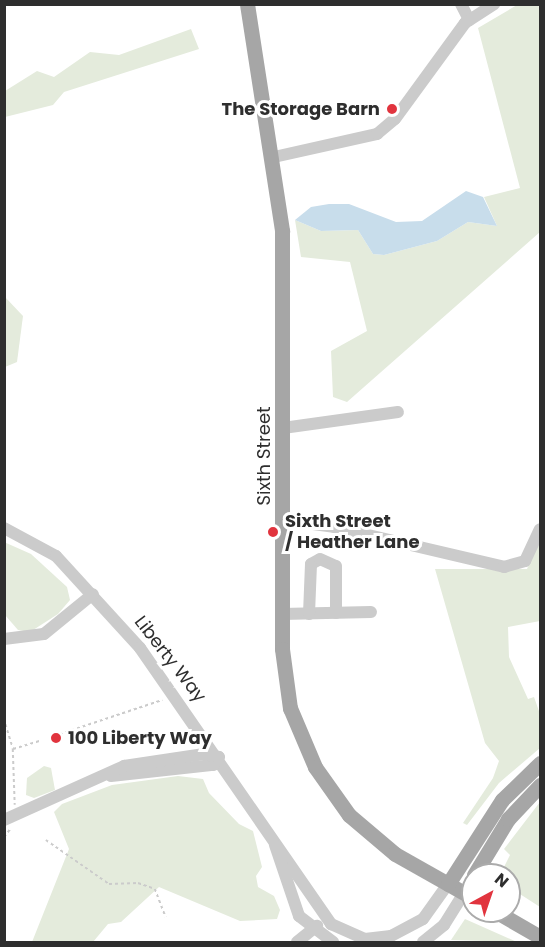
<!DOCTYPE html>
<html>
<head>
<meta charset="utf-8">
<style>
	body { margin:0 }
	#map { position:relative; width:545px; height:947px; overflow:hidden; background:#fff; font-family:Poppins,sans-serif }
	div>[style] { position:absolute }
	.green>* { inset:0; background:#e4ebdc }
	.water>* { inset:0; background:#c8ddeb }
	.path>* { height:1.5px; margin-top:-0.75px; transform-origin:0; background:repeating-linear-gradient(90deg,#cbcbcb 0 3px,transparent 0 6px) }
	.minor>* { height:12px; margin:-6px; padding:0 6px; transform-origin:6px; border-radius:6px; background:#cbcbcb }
	.major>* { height:15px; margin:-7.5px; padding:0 7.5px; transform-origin:7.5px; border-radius:7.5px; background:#a6a6a6 }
	.dots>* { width:16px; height:16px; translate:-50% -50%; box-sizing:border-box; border:3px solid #fff; border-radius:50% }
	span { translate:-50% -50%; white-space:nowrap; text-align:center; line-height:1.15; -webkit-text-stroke:6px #fff; paint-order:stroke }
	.poi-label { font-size:18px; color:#2e2e2e; font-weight:700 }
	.right { translate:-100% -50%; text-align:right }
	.left { translate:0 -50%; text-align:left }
	.street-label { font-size:18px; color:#2e2e2e }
	.frame { position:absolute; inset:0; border:6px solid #2e2e2e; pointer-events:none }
	.north { position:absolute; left:461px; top:863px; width:60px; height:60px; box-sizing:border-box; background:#fff; border:2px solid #ababab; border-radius:50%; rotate:40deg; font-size:16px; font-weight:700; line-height:24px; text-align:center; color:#2e2e2e }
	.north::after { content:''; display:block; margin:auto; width:21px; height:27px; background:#e1343e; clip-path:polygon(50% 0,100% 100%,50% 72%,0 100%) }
</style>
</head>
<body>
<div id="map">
	<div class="green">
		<div style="clip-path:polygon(517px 5px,540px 5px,540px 232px,347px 402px,333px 397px,331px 351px,367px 331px,350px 262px,301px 257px,295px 220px,321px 231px,358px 230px,373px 254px,384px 255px,437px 241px,468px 222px,497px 226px,484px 197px,520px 188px,478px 28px)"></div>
		<div style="clip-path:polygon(191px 29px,199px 49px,64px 92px,53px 105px,5px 117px,5px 91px,37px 71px,54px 77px,90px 52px,119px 55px)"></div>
		<div style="clip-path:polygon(5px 297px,23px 316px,17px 362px,5px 367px)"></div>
		<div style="clip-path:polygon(540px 539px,540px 621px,508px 627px,509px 657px,528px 699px,534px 697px,540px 714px,540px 748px,499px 783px,467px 825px,463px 823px,493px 778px,499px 761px,485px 743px,435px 569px,527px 569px)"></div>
		<div style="clip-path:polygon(4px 542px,31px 554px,67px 587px,70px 600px,58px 614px,30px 632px,18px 630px,5px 615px)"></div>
		<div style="clip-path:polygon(44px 766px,51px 768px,55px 790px,34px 798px,26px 795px,27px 778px)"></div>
		<div style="clip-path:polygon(178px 776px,203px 779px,209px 793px,239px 824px,253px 831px,262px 867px,256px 876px,258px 887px,274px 896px,280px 910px,277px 919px,240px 921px,159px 887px,121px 922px,108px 924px,93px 942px,32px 942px,69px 849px,54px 812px,62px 804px,112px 785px)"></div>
		<div style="clip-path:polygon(540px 802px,540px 907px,509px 887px,509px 875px,500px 875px,510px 855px,504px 849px)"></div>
		<div style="clip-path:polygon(465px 919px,517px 942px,451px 940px)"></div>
	</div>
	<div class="water">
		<div style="clip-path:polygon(466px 191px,483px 197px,497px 226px,468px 222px,437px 241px,384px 255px,373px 254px,358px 230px,321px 231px,295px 220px,311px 207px,329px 204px,349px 204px,396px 222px,422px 221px)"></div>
	</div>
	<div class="path">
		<div style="left:4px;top:719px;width:31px;rotate:73deg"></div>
		<div style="left:13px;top:749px;width:30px;rotate:-17deg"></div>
		<div style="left:54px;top:736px;width:114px;rotate:-18.4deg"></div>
		<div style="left:13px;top:749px;width:56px;rotate:88deg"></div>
		<div style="left:4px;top:837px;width:11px;rotate:-52deg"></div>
		<div style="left:46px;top:840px;width:77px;rotate:34.9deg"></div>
		<div style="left:109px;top:884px;width:29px;rotate:-2deg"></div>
		<div style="left:138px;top:883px;width:18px;rotate:19deg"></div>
		<div style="left:155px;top:889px;width:30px;rotate:69deg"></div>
	</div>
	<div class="minor">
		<div style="left:461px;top:4px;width:18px;rotate:63deg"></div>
		<div style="left:274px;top:157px;width:106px;rotate:-12.6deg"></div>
		<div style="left:377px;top:134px;width:23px;rotate:-40deg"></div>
		<div style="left:395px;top:119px;width:119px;rotate:-53.9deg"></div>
		<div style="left:465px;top:23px;width:35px;rotate:-33deg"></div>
		<div style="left:283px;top:428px;width:116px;rotate:-7.9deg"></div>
		<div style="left:283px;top:520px;width:51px;rotate:7.8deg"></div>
		<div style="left:334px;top:527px;width:175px;rotate:13.2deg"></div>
		<div style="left:504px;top:567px;width:22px;rotate:-16deg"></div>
		<div style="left:525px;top:561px;width:35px;rotate:-65deg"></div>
		<div style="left:4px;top:528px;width:59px;rotate:28.3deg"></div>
		<div style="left:56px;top:556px;width:125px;rotate:47.6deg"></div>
		<div style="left:140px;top:648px;width:336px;rotate:55.3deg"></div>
		<div style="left:331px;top:924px;width:37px;rotate:24deg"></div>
		<div style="left:365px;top:939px;width:26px;rotate:-7deg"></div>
		<div style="left:391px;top:936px;width:36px;rotate:-28deg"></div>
		<div style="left:423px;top:919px;width:43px;rotate:-54.5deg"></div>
		<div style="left:282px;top:614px;width:89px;rotate:-1.3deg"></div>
		<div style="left:309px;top:614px;width:50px;rotate:-87.7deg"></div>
		<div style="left:311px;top:564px;width:10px;rotate:-29deg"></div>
		<div style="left:320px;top:559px;width:17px;rotate:24deg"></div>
		<div style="left:336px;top:566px;width:47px;rotate:90deg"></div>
		<div style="left:4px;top:639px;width:40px;rotate:-7.1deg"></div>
		<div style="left:44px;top:634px;width:63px;rotate:-39.2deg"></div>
		<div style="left:111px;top:776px;width:103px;rotate:-6.2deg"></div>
		<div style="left:213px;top:765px;width:10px;rotate:-53deg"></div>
		<div style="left:4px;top:820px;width:132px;rotate:-24.2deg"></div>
		<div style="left:124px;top:766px;width:81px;rotate:-8.5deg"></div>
		<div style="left:204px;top:754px;width:15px;rotate:11deg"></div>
		<div style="left:275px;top:845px;width:75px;rotate:71.3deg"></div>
		<div style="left:299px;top:916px;width:43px;rotate:37.4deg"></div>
		<div style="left:297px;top:942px;width:26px;rotate:-39deg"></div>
		<div style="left:423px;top:942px;width:27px;rotate:-39deg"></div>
		<div style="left:444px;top:925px;width:38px;rotate:-58deg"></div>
	</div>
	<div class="major">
		<div style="left:247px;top:4px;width:230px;rotate:81.2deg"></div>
		<div style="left:282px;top:231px;width:418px;rotate:90deg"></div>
		<div style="left:282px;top:649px;width:60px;rotate:82.3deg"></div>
		<div style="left:290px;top:708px;width:64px;rotate:67deg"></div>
		<div style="left:315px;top:767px;width:59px;rotate:54.7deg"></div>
		<div style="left:349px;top:815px;width:60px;rotate:40.3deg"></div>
		<div style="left:395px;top:854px;width:90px;rotate:29.4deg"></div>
		<div style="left:474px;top:875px;width:66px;rotate:-58.7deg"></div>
		<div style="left:508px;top:819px;width:47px;rotate:-46.7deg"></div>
		<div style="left:448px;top:884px;width:100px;rotate:-57.3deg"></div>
		<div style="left:502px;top:800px;width:53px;rotate:-44.2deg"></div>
		<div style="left:495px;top:911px;width:52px;rotate:30deg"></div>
	</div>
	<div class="dots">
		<div style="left:392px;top:109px;background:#e1343e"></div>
		<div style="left:273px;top:532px;background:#e1343e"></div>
		<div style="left:56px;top:738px;background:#e1343e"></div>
	</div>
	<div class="poi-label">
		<span class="right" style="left:380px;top:109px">The Storage Barn</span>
		<span class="left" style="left:285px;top:532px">Sixth Street<br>/ Heather Lane</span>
		<span class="left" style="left:68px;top:738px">100 Liberty Way</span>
	</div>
	<div class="street-label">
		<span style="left:264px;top:456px;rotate:-90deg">Sixth Street</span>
		<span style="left:170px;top:659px;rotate:52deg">Liberty Way</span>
	</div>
	<div class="frame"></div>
	<div class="north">N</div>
</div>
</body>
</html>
